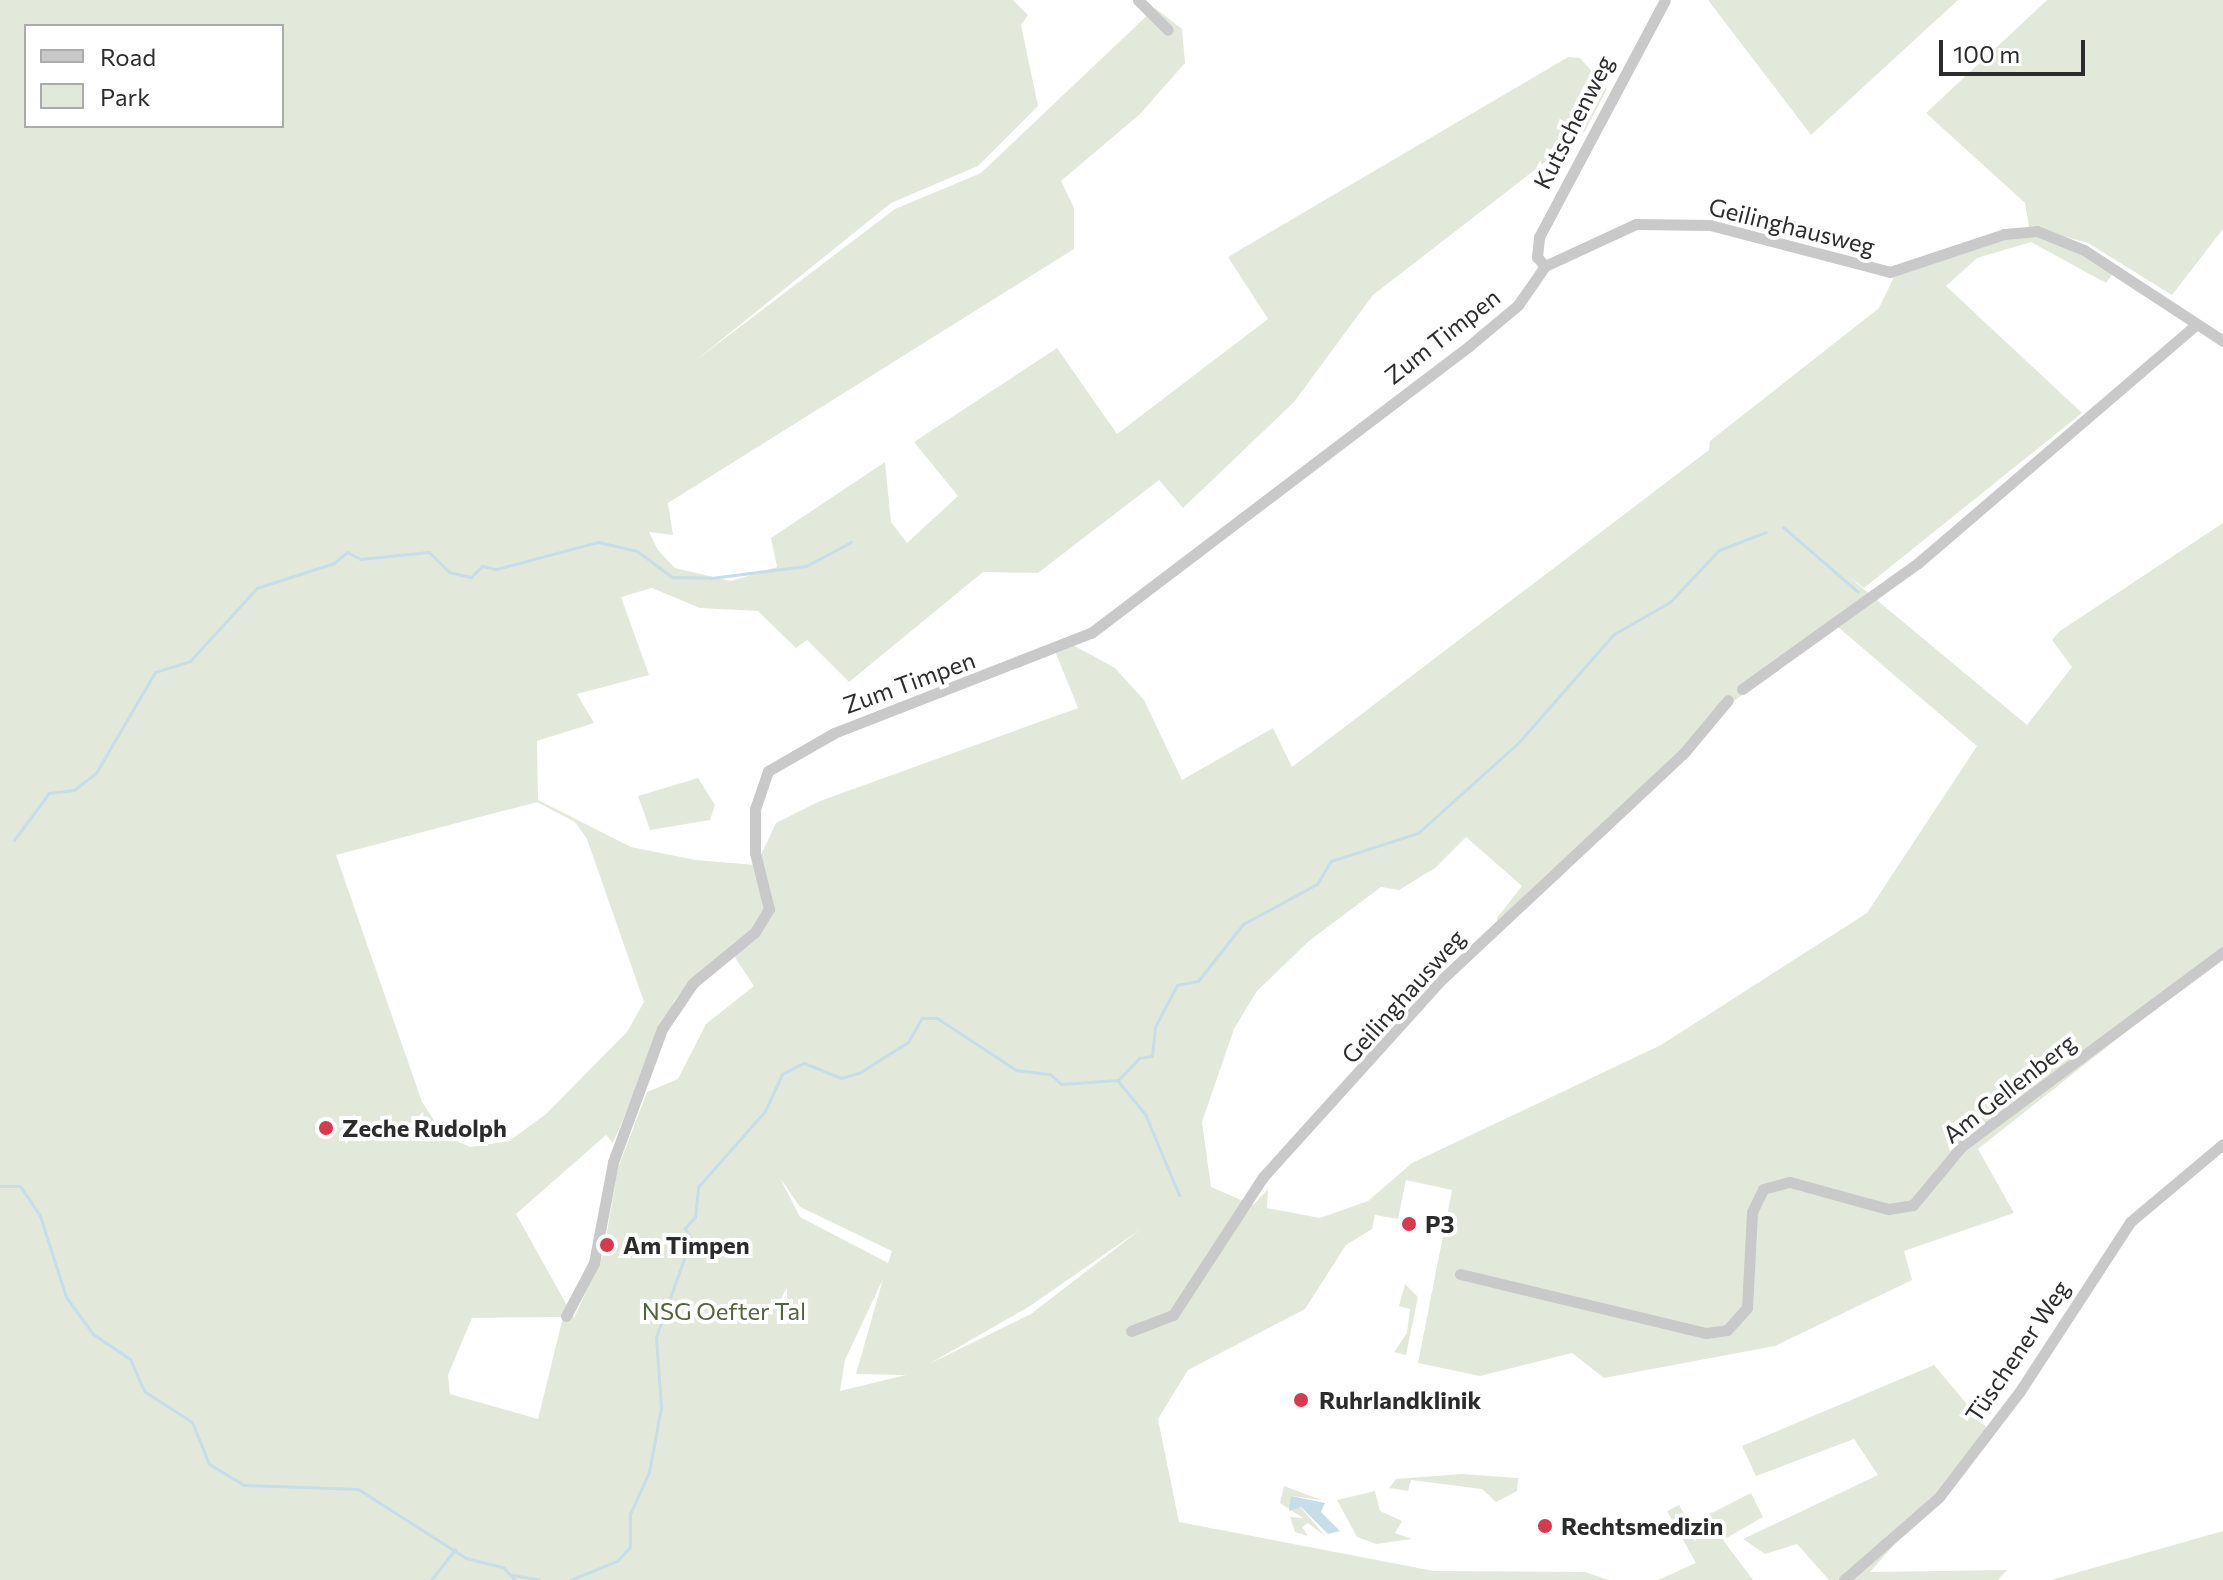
<!DOCTYPE html>
<html>
<head>
<meta charset="utf-8">
<style>
	body { margin:0 }
	#map { position:relative; width:2223px; height:1580px; overflow:hidden; background:#fff; font-family:Commissioner,sans-serif }
	div>[style] { position:absolute }
	.green>* { inset:0; background:#e3e9da }
	.water>* { inset:0; background:#c7dde8 }
	.stream>* { height:3px; margin:-1.5px; padding:0 1.5px; transform-origin:1.5px; border-radius:1.5px; background:#c7dde8 }
	.minor>* { height:11px; margin:-5.5px; padding:0 5.5px; transform-origin:5.5px; border-radius:5.5px; background:#c9c9c9 }
	.dots>* { width:22px; height:22px; translate:-50% -50%; box-sizing:border-box; border:4px solid #fff; border-radius:50% }
	span { translate:-50% -50%; white-space:nowrap; text-align:center; line-height:1.15; -webkit-text-stroke:8px #fff; paint-order:stroke }
	.street-label { font-size:24px; color:#2c2c2c }
	.poi-label { font-size:24px; color:#2c2c2c; font-weight:700 }
	.left { translate:0 -50%; text-align:left }
	.park-label { font-size:24px; color:#51643d }
	.legend { position:absolute; left:24px; top:24px; width:260px; height:104px; box-sizing:border-box; background:#fff; border:2px solid #ababab; margin:0; padding:10px 14px; list-style:none; font-size:24px; color:#2c2c2c }
	.legend li { display:flex; align-items:center; gap:16px; height:40px }
	.legend b { width:40px; border:2px solid #ababab }
	.scale { position:absolute; left:1939px; top:40px; width:146px; height:36px; box-sizing:border-box; border:4px solid #2c2c2c; border-top:0; padding-left:10px; font-size:24px; line-height:28px; white-space:nowrap; color:#2c2c2c; -webkit-text-stroke:6px #fff; paint-order:stroke }
</style>
</head>
<body>
<div id="map">
	<div class="green">
		<div style="clip-path:polygon(evenodd,0 0,1013px 0,1028px 15px,1021px 25px,1038px 106px,978px 166px,891px 203px,695px 361px,895px 209px,981px 173px,1155px 8px,1182px 29px,1185px 63px,1140px 114px,1061px 181px,1074px 208px,1074px 249px,668px 503px,673px 535px,649px 532px,658px 550px,675px 568px,731px 581px,777px 567px,771px 538px,885px 462px,891px 522px,907px 543px,958px 496px,914px 442px,1057px 348px,1117px 434px,1268px 319px,1228px 257px,1568px 57px,1580px 58px,1607px 89px,1585px 131px,1373px 295px,1294px 402px,1183px 508px,1159px 480px,1038px 573px,983px 572px,849px 682px,807px 640px,796px 648px,758px 611px,700px 608px,652px 588px,621px 597px,649px 675px,577px 694px,594px 723px,537px 741px,538px 800px,631px 847px,696px 860px,756px 865px,776px 823px,820px 801px,1078px 708px,1055px 651px,1071px 644px,1115px 668px,1144px 700px,1182px 780px,1273px 728px,1292px 767px,1709px 450px,1710px 441px,1879px 308px,1894px 277px,2004px 237px,2047px 235px,2114px 272px,2106px 283px,2031px 242px,1977px 258px,1946px 286px,2082px 413px,1864px 588px,1848px 576px,2027px 725px,2072px 667px,2052px 640px,2060px 631px,2223px 523px,2223px 955px,1978px 1149px,2014px 1213px,1904px 1251px,1912px 1280px,1775px 1346px,1604px 1378px,1572px 1353px,1480px 1376px,1418px 1363px,1452px 1190px,1406px 1180px,1398px 1219px,1375px 1215px,1372px 1229px,1346px 1245px,1305px 1309px,1188px 1370px,1158px 1419px,1179px 1522px,1434px 1571px,1585px 1572px,1609px 1580px,0 1580px,0 0,26px 26px,282px 26px,282px 126px,26px 126px,26px 26px,0 0,1838px 627px,1977px 746px,1867px 913px,1661px 1045px,1412px 1163px,1368px 1201px,1320px 1218px,1267px 1208px,1268px 1189px,1253px 1205px,1211px 1187px,1202px 1122px,1234px 1029px,1257px 991px,1309px 941px,1381px 887px,1399px 890px,1435px 868px,1466px 837px,1522px 886px,1497px 918px,1497px 930px,1721px 710px,1838px 627px,0 0,537px 802px,575px 822px,587px 839px,644px 1002px,627px 1032px,546px 1114px,509px 1141px,470px 1147px,444px 1135px,422px 1102px,336px 855px,537px 802px,0 0,734px 956px,754px 986px,706px 1024px,678px 1079px,647px 1092px,618px 1168px,603px 1255px,574px 1318px,516px 1214px,606px 1135px,613px 1143px,674px 1001px,692px 980px,734px 956px,0 0,780px 1178px,800px 1207px,892px 1251px,888px 1263px,800px 1217px,780px 1178px,0 0,1141px 1229px,1031px 1314px,929px 1364px,1030px 1306px,1141px 1229px,0 0,883px 1279px,856px 1374px,906px 1375px,840px 1391px,845px 1360px,883px 1279px,0 0,563px 1317px,538px 1419px,450px 1394px,448px 1375px,472px 1318px,563px 1317px)"></div>
		<div style="clip-path:polygon(1708px 0,1958px 0,1811px 135px)"></div>
		<div style="clip-path:polygon(2047px 0,2223px 0,2223px 229px,2172px 295px,2088px 243px,2029px 227px,2025px 203px,1926px 113px)"></div>
		<div style="clip-path:polygon(698px 778px,715px 805px,710px 820px,650px 830px,638px 796px)"></div>
		<div style="clip-path:polygon(1405px 1284px,1418px 1297px,1406px 1355px,1394px 1352px,1407px 1333px,1410px 1309px,1399px 1306px)"></div>
		<div style="clip-path:polygon(1934px 1365px,1992px 1434px,1870px 1572px,2007px 1570px,1998px 1580px,1829px 1580px,1797px 1544px,1765px 1554px,1743px 1539px,1878px 1475px,1854px 1439px,1756px 1476px,1742px 1446px)"></div>
		<div style="clip-path:polygon(1462px 1474px,1518px 1478px,1517px 1491px,1496px 1502px,1482px 1489px,1411px 1480px,1408px 1491px,1389px 1488px,1396px 1479px)"></div>
		<div style="clip-path:polygon(1284px 1486px,1321px 1500px,1291px 1496px,1326px 1537px,1308px 1523px,1302px 1527px,1308px 1536px,1295px 1532px,1290px 1517px,1303px 1518px,1280px 1503px)"></div>
		<div style="clip-path:polygon(1375px 1491px,1380px 1511px,1402px 1521px,1395px 1533px,1412px 1539px,1376px 1544px,1357px 1537px,1337px 1500px)"></div>
		<div style="clip-path:polygon(1751px 1493px,1763px 1517px,1723px 1540px,1753px 1580px,1658px 1580px,1696px 1563px,1667px 1511px,1679px 1505px,1690px 1524px)"></div>
		<div style="clip-path:polygon(2223px 1531px,2223px 1580px,2051px 1580px)"></div>
	</div>
	<div class="water">
		<div style="clip-path:polygon(1291px 1496px,1325px 1503px,1321px 1512px,1340px 1531px,1328px 1534px,1301px 1507px,1289px 1511px)"></div>
	</div>
	<div class="stream">
		<div style="left:1783px;top:527px;width:99px;rotate:40.9deg"></div>
		<div style="left:14px;top:840px;width:59px;rotate:-53.3deg"></div>
		<div style="left:49px;top:793px;width:25px;rotate:-7deg"></div>
		<div style="left:74px;top:790px;width:28px;rotate:-38deg"></div>
		<div style="left:96px;top:773px;width:117px;rotate:-59.7deg"></div>
		<div style="left:155px;top:672px;width:37px;rotate:-17deg"></div>
		<div style="left:190px;top:661px;width:99px;rotate:-47.5deg"></div>
		<div style="left:257px;top:588px;width:81px;rotate:-18deg"></div>
		<div style="left:334px;top:563px;width:17px;rotate:-40deg"></div>
		<div style="left:347px;top:552px;width:15px;rotate:28deg"></div>
		<div style="left:360px;top:559px;width:69px;rotate:-5.8deg"></div>
		<div style="left:429px;top:552px;width:28px;rotate:45deg"></div>
		<div style="left:449px;top:572px;width:23px;rotate:13deg"></div>
		<div style="left:471px;top:577px;width:16px;rotate:-45deg"></div>
		<div style="left:482px;top:566px;width:14px;rotate:12deg"></div>
		<div style="left:496px;top:569px;width:106px;rotate:-14.8deg"></div>
		<div style="left:598px;top:542px;width:40px;rotate:13deg"></div>
		<div style="left:637px;top:551px;width:44px;rotate:36.6deg"></div>
		<div style="left:672px;top:577px;width:39px;rotate:1deg"></div>
		<div style="left:711px;top:578px;width:96px;rotate:-7.2deg"></div>
		<div style="left:806px;top:566px;width:51px;rotate:-28.1deg"></div>
		<div style="left:1118px;top:1081px;width:43px;rotate:50.7deg"></div>
		<div style="left:1145px;top:1114px;width:88px;rotate:67.2deg"></div>
		<div style="left:0;top:1186px;width:20px"></div>
		<div style="left:20px;top:1186px;width:36px;rotate:56deg"></div>
		<div style="left:40px;top:1216px;width:85px;rotate:72.2deg"></div>
		<div style="left:66px;top:1297px;width:46px;rotate:53.9deg"></div>
		<div style="left:93px;top:1334px;width:45px;rotate:34deg"></div>
		<div style="left:130px;top:1359px;width:35px;rotate:66deg"></div>
		<div style="left:144px;top:1391px;width:57px;rotate:32.9deg"></div>
		<div style="left:192px;top:1422px;width:45px;rotate:68deg"></div>
		<div style="left:209px;top:1464px;width:41px;rotate:31deg"></div>
		<div style="left:244px;top:1485px;width:114px;rotate:2deg"></div>
		<div style="left:358px;top:1489px;width:128px;rotate:32.6deg"></div>
		<div style="left:466px;top:1558px;width:38px;rotate:14deg"></div>
		<div style="left:503px;top:1567px;width:18px;rotate:47deg"></div>
		<div style="left:513px;top:1575px;width:27px;rotate:10deg"></div>
		<div style="left:431px;top:1580px;width:39px;rotate:-52deg"></div>
		<div style="left:570px;top:1580px;width:51px;rotate:-22deg"></div>
		<div style="left:617px;top:1561px;width:19px;rotate:-47deg"></div>
		<div style="left:630px;top:1547px;width:33px;rotate:-90deg"></div>
		<div style="left:630px;top:1514px;width:46px;rotate:-65.7deg"></div>
		<div style="left:649px;top:1472px;width:66px;rotate:-79.5deg"></div>
		<div style="left:661px;top:1407px;width:70px;rotate:-94.1deg"></div>
		<div style="left:656px;top:1337px;width:104px;rotate:-70.3deg"></div>
		<div style="left:691px;top:1239px;width:13px;rotate:-119deg"></div>
		<div style="left:685px;top:1228px;width:15px;rotate:-48deg"></div>
		<div style="left:695px;top:1217px;width:30px;rotate:-84deg"></div>
		<div style="left:698px;top:1187px;width:101px;rotate:-48.6deg"></div>
		<div style="left:765px;top:1111px;width:41px;rotate:-65.3deg"></div>
		<div style="left:782px;top:1074px;width:25px;rotate:-27deg"></div>
		<div style="left:804px;top:1063px;width:40px;rotate:22deg"></div>
		<div style="left:841px;top:1078px;width:19px;rotate:-16deg"></div>
		<div style="left:859px;top:1073px;width:58px;rotate:-32.3deg"></div>
		<div style="left:908px;top:1042px;width:28px;rotate:-60deg"></div>
		<div style="left:922px;top:1018px;width:15px"></div>
		<div style="left:937px;top:1018px;width:95px;rotate:33.4deg"></div>
		<div style="left:1016px;top:1070px;width:34px;rotate:7deg"></div>
		<div style="left:1050px;top:1074px;width:15px;rotate:42deg"></div>
		<div style="left:1061px;top:1084px;width:57px;rotate:-4deg"></div>
		<div style="left:1118px;top:1080px;width:30px;rotate:-46deg"></div>
		<div style="left:1139px;top:1058px;width:13px;rotate:-9deg"></div>
		<div style="left:1152px;top:1056px;width:29px;rotate:-84deg"></div>
		<div style="left:1155px;top:1027px;width:47px;rotate:-62.4deg"></div>
		<div style="left:1177px;top:985px;width:21px;rotate:-11deg"></div>
		<div style="left:1198px;top:981px;width:73px;rotate:-51.7deg"></div>
		<div style="left:1243px;top:924px;width:84px;rotate:-28.4deg"></div>
		<div style="left:1317px;top:884px;width:27px;rotate:-59deg"></div>
		<div style="left:1331px;top:861px;width:91px;rotate:-17.8deg"></div>
		<div style="left:1418px;top:833px;width:136px;rotate:-42deg"></div>
		<div style="left:1519px;top:742px;width:144px;rotate:-48.7deg"></div>
		<div style="left:1614px;top:634px;width:64px;rotate:-29.7deg"></div>
		<div style="left:1670px;top:602px;width:71px;rotate:-46.7deg"></div>
		<div style="left:1719px;top:550px;width:50px;rotate:-21deg"></div>
	</div>
	<div class="minor">
		<div style="left:1138px;top:0;width:42px;rotate:45deg"></div>
		<div style="left:1545px;top:266px;width:100px;rotate:-24.8deg"></div>
		<div style="left:1636px;top:224px;width:74px;rotate:0.8deg"></div>
		<div style="left:1710px;top:225px;width:186px;rotate:14.6deg"></div>
		<div style="left:1890px;top:272px;width:120px;rotate:-18.4deg"></div>
		<div style="left:2004px;top:234px;width:33px;rotate:-5deg"></div>
		<div style="left:2037px;top:231px;width:51px;rotate:22deg"></div>
		<div style="left:2084px;top:250px;width:166px;rotate:33.2deg"></div>
		<div style="left:1545px;top:266px;width:12px;rotate:-132deg"></div>
		<div style="left:1537px;top:257px;width:20px;rotate:-84deg"></div>
		<div style="left:1539px;top:237px;width:268px;rotate:-62deg"></div>
		<div style="left:1742px;top:689px;width:216px;rotate:-35.6deg"></div>
		<div style="left:1918px;top:563px;width:367px;rotate:-40.6deg"></div>
		<div style="left:1460px;top:1274px;width:253px;rotate:13.5deg"></div>
		<div style="left:1706px;top:1333px;width:21px;rotate:-8deg"></div>
		<div style="left:1727px;top:1330px;width:30px;rotate:-48deg"></div>
		<div style="left:1747px;top:1308px;width:96px;rotate:-87deg"></div>
		<div style="left:1752px;top:1212px;width:25px;rotate:-64deg"></div>
		<div style="left:1763px;top:1189px;width:28px;rotate:-15deg"></div>
		<div style="left:1790px;top:1182px;width:102px;rotate:15.4deg"></div>
		<div style="left:1888px;top:1209px;width:25px;rotate:-9deg"></div>
		<div style="left:1913px;top:1205px;width:77px;rotate:-50.3deg"></div>
		<div style="left:1962px;top:1146px;width:325px;rotate:-36.6deg"></div>
		<div style="left:566px;top:1316px;width:60px;rotate:-62.2deg"></div>
		<div style="left:594px;top:1263px;width:103px;rotate:-79.3deg"></div>
		<div style="left:613px;top:1162px;width:142px;rotate:-69.8deg"></div>
		<div style="left:662px;top:1029px;width:55px;rotate:-56deg"></div>
		<div style="left:693px;top:983px;width:80px;rotate:-39.4deg"></div>
		<div style="left:755px;top:932px;width:27px;rotate:-59deg"></div>
		<div style="left:769px;top:909px;width:58px;rotate:-104deg"></div>
		<div style="left:755px;top:853px;width:44px;rotate:-90deg"></div>
		<div style="left:755px;top:809px;width:40px;rotate:-71.1deg"></div>
		<div style="left:768px;top:771px;width:76px;rotate:-29.9deg"></div>
		<div style="left:834px;top:733px;width:276px;rotate:-21.3deg"></div>
		<div style="left:1091px;top:633px;width:475px;rotate:-37.2deg"></div>
		<div style="left:1469px;top:346px;width:64px;rotate:-39.9deg"></div>
		<div style="left:1518px;top:305px;width:47px;rotate:-55.3deg"></div>
		<div style="left:1131px;top:1331px;width:45px;rotate:-20.9deg"></div>
		<div style="left:1173px;top:1315px;width:165px;rotate:-56.9deg"></div>
		<div style="left:1263px;top:1177px;width:263px;rotate:-47.9deg"></div>
		<div style="left:1439px;top:982px;width:334px;rotate:-43.1deg"></div>
		<div style="left:1683px;top:754px;width:70px;rotate:-50.2deg"></div>
		<div style="left:1844px;top:1580px;width:126px;rotate:-41.1deg"></div>
		<div style="left:1939px;top:1497px;width:133px;rotate:-52.6deg"></div>
		<div style="left:2020px;top:1391px;width:202px;rotate:-56.9deg"></div>
		<div style="left:2130px;top:1222px;width:121px;rotate:-40deg"></div>
	</div>
	<div class="dots">
		<div style="left:326px;top:1128px;background:#d8394d"></div>
		<div style="left:1409px;top:1224px;background:#d8394d"></div>
		<div style="left:607px;top:1245px;background:#d8394d"></div>
		<div style="left:1301px;top:1400px;background:#d8394d"></div>
		<div style="left:1545px;top:1526px;background:#d8394d"></div>
	</div>
	<div class="street-label">
		<span style="left:1573px;top:122px;rotate:-63deg">Kutschenweg</span>
		<span style="left:1792px;top:226px;rotate:14deg">Geilinghausweg</span>
		<span style="left:1442px;top:336px;rotate:-38deg">Zum Timpen</span>
		<span style="left:909px;top:682px;rotate:-20deg">Zum Timpen</span>
		<span style="left:1403px;top:996px;rotate:-48deg">Geilinghausweg</span>
		<span style="left:2009px;top:1088px;rotate:-38deg">Am Gellenberg</span>
		<span style="left:2017px;top:1351px;rotate:-56deg">Tüschener Weg</span>
	</div>
	<div class="poi-label">
		<span class="left" style="left:342px;top:1128px">Zeche Rudolph</span>
		<span class="left" style="left:1425px;top:1224px">P3</span>
		<span class="left" style="left:623px;top:1245px">Am Timpen</span>
		<span class="left" style="left:1319px;top:1400px">Ruhrlandklinik</span>
		<span class="left" style="left:1561px;top:1526px">Rechtsmedizin</span>
	</div>
	<div class="park-label">
		<span style="left:724px;top:1311px">NSG Oefter Tal</span>
	</div>
	<ul class="legend">
	<li><b style="height:10px;background:#c9c9c9"></b>Road</li>
	<li><b style="height:22px;background:#e3e9da"></b>Park</li>
	</ul>
	<div class="scale">100 m</div>
</div>
</body>
</html>
